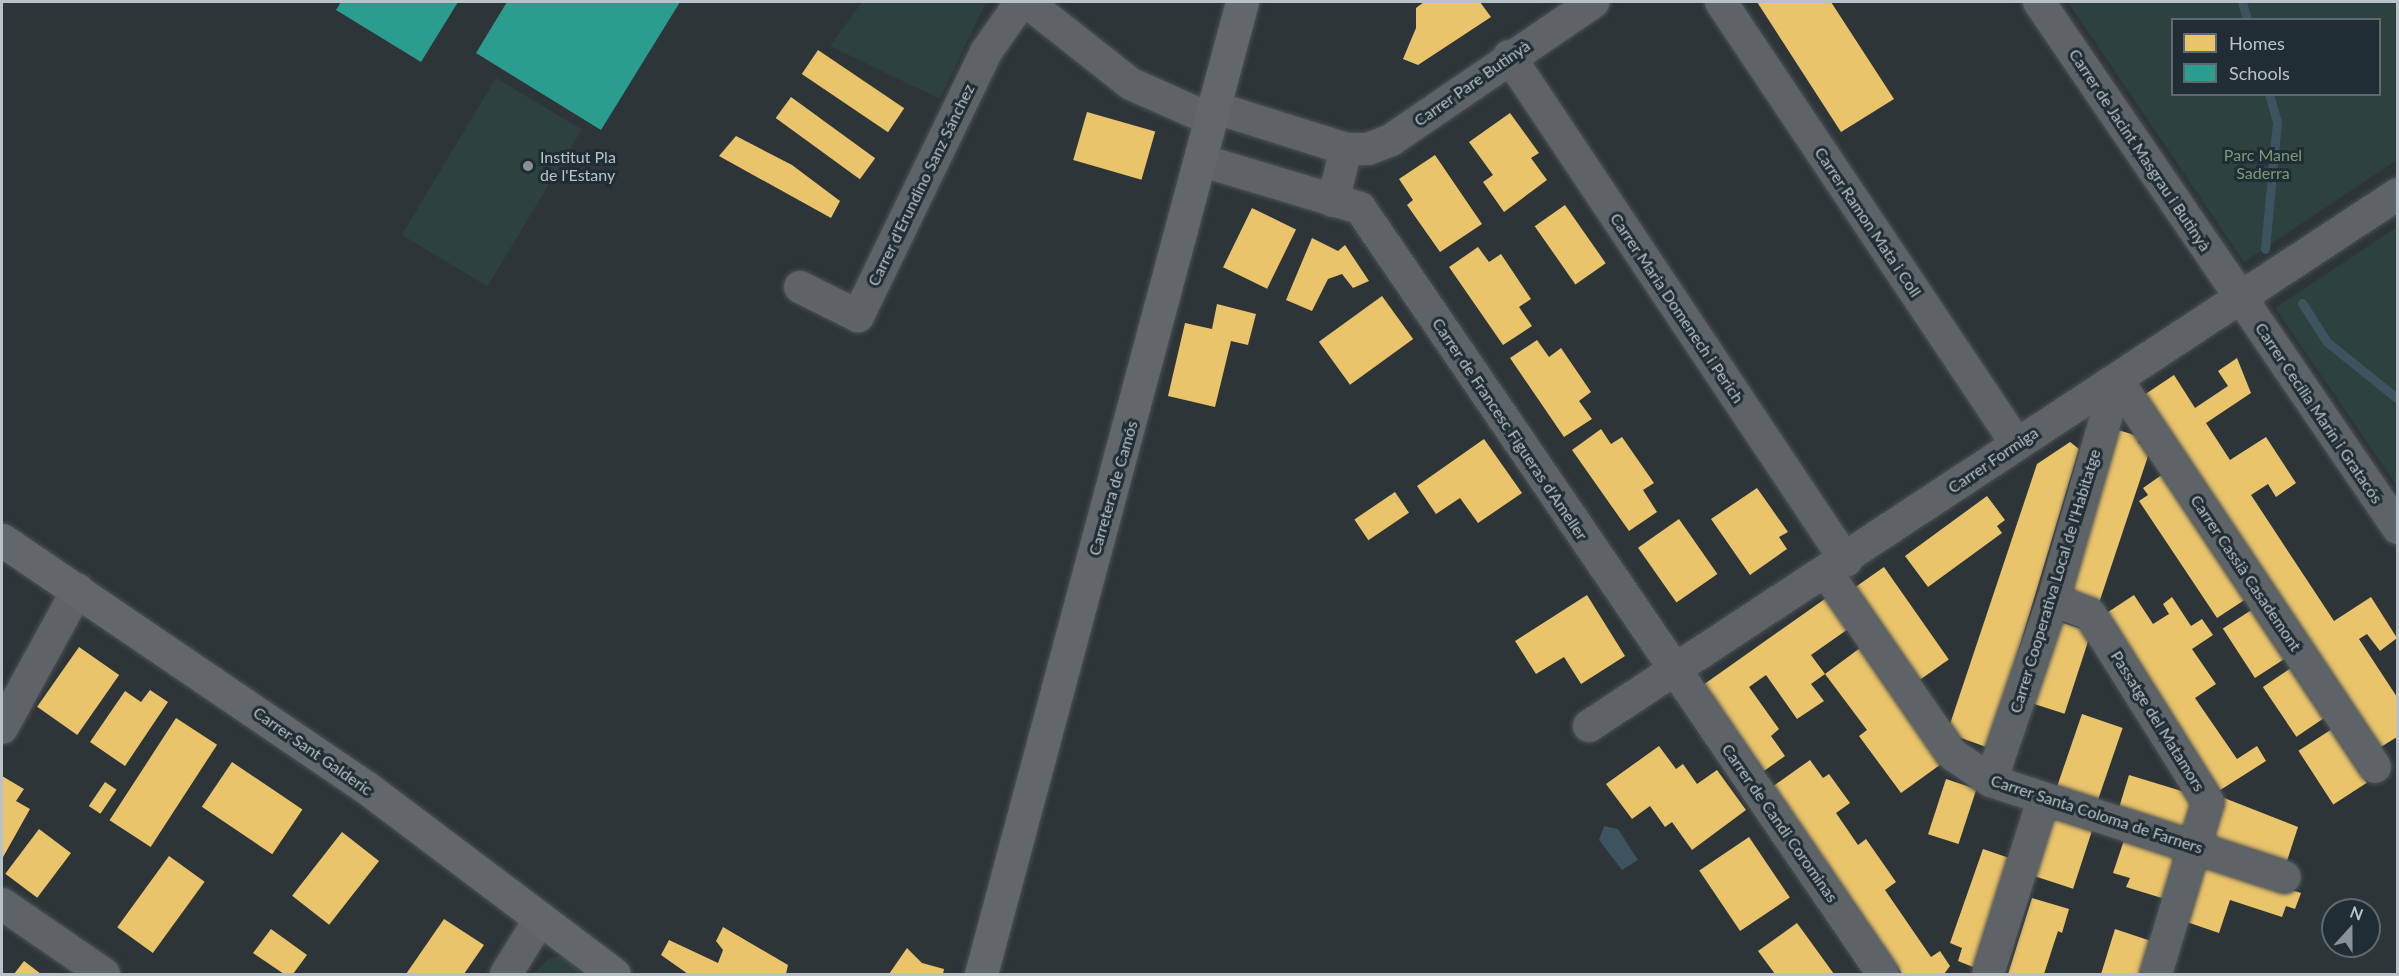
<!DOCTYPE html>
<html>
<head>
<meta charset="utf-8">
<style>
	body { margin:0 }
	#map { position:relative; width:2399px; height:976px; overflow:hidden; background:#2e3539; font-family:Lato,sans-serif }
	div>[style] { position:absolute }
	.green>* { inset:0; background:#2d413e; transform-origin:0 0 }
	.water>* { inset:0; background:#3d535f }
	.homes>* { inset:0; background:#e9c46a; transform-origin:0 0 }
	.schools>* { inset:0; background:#2a9d8f }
	.stream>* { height:9px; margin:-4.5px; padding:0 4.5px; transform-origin:4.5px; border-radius:4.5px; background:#3d535f }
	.roads { filter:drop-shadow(0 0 2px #4c5154) drop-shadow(0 0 2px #4c5154) }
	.street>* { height:32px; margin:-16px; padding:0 16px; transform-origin:16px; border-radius:16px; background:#5e6367 }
	.secondary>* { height:33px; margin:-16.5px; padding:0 16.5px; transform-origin:16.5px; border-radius:16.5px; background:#62676c }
	.dots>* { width:16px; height:16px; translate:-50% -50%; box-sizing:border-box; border:3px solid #212d34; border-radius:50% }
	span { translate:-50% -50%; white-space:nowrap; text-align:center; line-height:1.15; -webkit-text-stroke:6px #212d34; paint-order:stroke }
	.street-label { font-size:16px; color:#b9c2c9 }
	.park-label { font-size:16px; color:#7a9c7a }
	.poi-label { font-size:16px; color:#b9c2c9 }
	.left { translate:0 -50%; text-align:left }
	.frame { position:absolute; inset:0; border:3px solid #b9c2c9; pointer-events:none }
	.legend { position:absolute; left:2171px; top:18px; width:210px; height:78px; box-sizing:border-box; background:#212d34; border:2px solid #5e6970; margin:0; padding:8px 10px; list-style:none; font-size:18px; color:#b9c2c9 }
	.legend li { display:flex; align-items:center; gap:12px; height:30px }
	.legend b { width:30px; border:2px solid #5e6970 }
	.north { position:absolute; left:2321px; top:898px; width:60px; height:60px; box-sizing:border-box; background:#212d34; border:2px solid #5e6970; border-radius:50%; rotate:21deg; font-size:16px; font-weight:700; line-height:24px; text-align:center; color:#b9c2c9 }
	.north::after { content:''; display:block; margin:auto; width:21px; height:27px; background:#889197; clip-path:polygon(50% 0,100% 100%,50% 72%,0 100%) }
</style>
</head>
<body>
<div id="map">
	<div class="green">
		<div style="clip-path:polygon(862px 2px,986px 2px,940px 99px,830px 46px)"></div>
		<div style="clip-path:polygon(evenodd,2068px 2px,2397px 2px,2397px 160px,2244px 262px,2068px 2px,2172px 20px,2380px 20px,2380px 94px,2172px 94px,2172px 20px)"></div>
		<div style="left:496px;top:78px;width:100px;height:183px;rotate:31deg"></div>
		<div style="clip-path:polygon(2397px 227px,2397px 486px,2275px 308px)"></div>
		<div style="clip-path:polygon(564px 956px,583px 974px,533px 974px,549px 958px)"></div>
	</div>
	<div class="water">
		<div style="clip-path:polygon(1604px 826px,1618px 829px,1638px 860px,1622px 870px,1599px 840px)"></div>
	</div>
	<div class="homes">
		<div style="clip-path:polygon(1424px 2px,1480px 2px,1491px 17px,1418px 65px,1403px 59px,1416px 28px,1416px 8px)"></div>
		<div style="clip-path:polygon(1757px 2px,1831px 2px,1894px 99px,1841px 132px)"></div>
		<div style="left:818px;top:50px;width:104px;height:29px;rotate:34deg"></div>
		<div style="left:791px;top:97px;width:104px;height:26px;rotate:36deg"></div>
		<div style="left:1087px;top:112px;width:71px;height:50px;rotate:16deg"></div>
		<div style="clip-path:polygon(1510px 113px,1539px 153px,1531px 158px,1547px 180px,1504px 212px,1483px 182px,1493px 175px,1469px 142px)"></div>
		<div style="clip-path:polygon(736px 136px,792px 165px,840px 201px,831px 218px,719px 156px)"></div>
		<div style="clip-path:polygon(1435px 155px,1482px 224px,1440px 252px,1407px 205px,1413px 200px,1399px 179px)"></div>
		<div style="left:1565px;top:205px;width:71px;height:37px;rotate:55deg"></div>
		<div style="left:1252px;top:208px;width:49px;height:66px;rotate:26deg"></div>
		<div style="clip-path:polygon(1312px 238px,1338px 251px,1345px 245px,1369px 281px,1353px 288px,1342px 274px,1328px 279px,1312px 311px,1286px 300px)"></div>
		<div style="clip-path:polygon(1478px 247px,1489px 262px,1501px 254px,1531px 299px,1519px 307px,1532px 326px,1503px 345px,1449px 267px)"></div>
		<div style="left:1382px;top:296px;width:53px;height:78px;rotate:54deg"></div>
		<div style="clip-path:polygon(1217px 304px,1256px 314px,1248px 345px,1231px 341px,1215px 407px,1168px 396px,1185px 323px,1212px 329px)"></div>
		<div style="clip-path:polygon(1537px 340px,1549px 357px,1561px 348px,1591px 392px,1579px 401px,1592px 419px,1564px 437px,1510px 358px)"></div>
		<div style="clip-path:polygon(2237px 358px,2251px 393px,2206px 423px,2230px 460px,2266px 437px,2296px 483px,2276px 497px,2268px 484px,2251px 495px,2334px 621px,2371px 597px,2397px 638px,2380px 651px,2367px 634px,2359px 639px,2397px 697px,2397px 737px,2376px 750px,2144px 395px,2174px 375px,2195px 408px,2228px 386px,2218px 371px)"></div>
		<div style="clip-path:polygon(1601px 429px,1611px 444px,1622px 437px,1654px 483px,1643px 490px,1657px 512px,1629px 531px,1572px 450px)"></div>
		<div style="clip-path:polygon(2115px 429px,2141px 437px,2138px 443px,2151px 447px,2098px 606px,2061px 596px)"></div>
		<div style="clip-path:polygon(1484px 439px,1522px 493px,1478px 523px,1460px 498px,1436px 514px,1417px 486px)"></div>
		<div style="clip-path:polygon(2070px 442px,2079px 449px,1989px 748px,1947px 733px,2037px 464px)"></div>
		<div style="clip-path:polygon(2163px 474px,2246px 599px,2217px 618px,2139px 501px,2148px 495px,2143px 488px)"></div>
		<div style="clip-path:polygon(1757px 488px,1788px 532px,1779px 537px,1787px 549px,1750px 575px,1711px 519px)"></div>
		<div style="left:1395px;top:492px;width:25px;height:49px;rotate:56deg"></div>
		<div style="clip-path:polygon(1987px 496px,2005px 520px,1997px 526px,2002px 533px,1928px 587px,1905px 556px)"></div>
		<div style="left:1679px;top:519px;width:67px;height:50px;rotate:55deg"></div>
		<div style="left:1884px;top:567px;width:113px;height:37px;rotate:55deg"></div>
		<div style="clip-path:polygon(1587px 595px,1625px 656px,1581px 684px,1564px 657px,1536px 674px,1515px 641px)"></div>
		<div style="clip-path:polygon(2134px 595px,2153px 624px,2169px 614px,2163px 604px,2172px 597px,2191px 626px,2202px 619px,2213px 635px,2192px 649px,2216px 684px,2195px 698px,2237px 759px,2257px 746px,2266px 761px,2214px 794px,2099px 618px)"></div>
		<div style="clip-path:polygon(1829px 596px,1851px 627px,1811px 655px,1825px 674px,1860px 648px,1944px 762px,1901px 793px,1859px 736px,1867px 730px,1825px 674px,1811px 684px,1824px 701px,1797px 719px,1766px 675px,1749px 687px,1779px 729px,1771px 736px,1785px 756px,1764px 771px,1703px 685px)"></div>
		<div style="left:2253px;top:609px;width:59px;height:36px;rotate:57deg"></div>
		<div style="left:2054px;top:620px;width:39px;height:86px;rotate:18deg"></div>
		<div style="left:79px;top:647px;width:49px;height:73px;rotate:35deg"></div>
		<div style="left:2291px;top:668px;width:60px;height:34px;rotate:56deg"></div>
		<div style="clip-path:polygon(150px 690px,168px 702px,125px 766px,90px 742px,125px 691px,141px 702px)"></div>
		<div style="left:2082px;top:714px;width:43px;height:84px;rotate:19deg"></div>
		<div style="left:176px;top:718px;width:49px;height:122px;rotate:33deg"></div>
		<div style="left:2332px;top:729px;width:64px;height:40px;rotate:57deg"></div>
		<div style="clip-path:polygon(1659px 746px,1676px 769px,1683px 764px,1697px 784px,1717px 770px,1746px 810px,1692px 850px,1672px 822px,1665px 827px,1650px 806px,1632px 819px,1606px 784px)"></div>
		<div style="clip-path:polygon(1810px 760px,1823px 778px,1829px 774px,1850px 803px,1836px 813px,1858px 845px,1866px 839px,1896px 882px,1885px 890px,1931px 957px,1940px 951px,1950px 966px,1944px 974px,1902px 974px,1772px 787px)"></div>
		<div style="left:232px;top:762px;width:85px;height:54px;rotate:34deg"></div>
		<div style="left:2129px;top:775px;width:73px;height:39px;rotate:17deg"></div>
		<div style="clip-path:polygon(2px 776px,24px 789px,16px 801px,30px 809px,2px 859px)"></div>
		<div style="left:1946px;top:779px;width:32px;height:58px;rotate:18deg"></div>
		<div style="left:105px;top:782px;width:14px;height:29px;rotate:34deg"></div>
		<div style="clip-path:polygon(2214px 794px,2298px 827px,2286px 864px,2200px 837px)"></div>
		<div style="left:2053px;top:818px;width:41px;height:61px;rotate:18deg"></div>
		<div style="left:39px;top:829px;width:40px;height:56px;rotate:37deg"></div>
		<div style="left:342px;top:832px;width:47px;height:81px;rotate:38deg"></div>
		<div style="left:1749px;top:837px;width:73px;height:60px;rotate:56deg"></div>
		<div style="clip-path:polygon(2124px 840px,2179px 857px,2165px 899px,2126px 887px,2130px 878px,2113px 873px)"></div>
		<div style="clip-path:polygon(1983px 849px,2015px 860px,1978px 969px,1958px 961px,1962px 948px,1950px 943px)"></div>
		<div style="left:169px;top:856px;width:44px;height:88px;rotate:36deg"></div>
		<div style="clip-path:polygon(2201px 860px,2301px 893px,2295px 909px,2286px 906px,2282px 917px,2230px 900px,2219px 933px,2181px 920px)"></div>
		<div style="clip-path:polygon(2032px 898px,2069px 909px,2062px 933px,2058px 931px,2044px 974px,2008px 974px)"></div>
		<div style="clip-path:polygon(444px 919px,484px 945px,464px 974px,406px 974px)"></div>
		<div style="clip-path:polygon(1797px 923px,1834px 974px,1775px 974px,1758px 951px)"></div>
		<div style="clip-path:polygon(723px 927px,788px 965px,786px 974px,688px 974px,661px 955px,669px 940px,718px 963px,723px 950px,716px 941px)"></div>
		<div style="clip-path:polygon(271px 929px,307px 955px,293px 974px,284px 974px,253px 953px)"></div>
		<div style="clip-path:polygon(2115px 929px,2157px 943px,2147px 974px,2101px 974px)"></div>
		<div style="clip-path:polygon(907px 948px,922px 963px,944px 969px,943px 974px,889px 974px)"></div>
		<div style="clip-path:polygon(24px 961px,41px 974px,14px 974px)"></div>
	</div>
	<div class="schools">
		<div style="clip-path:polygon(341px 2px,458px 2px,421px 62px,336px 10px)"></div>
		<div style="clip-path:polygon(507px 2px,680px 2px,601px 130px,476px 53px)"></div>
	</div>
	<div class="stream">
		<div style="left:2242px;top:2px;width:19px;rotate:74deg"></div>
		<div style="left:2265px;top:249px;width:128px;rotate:-84.6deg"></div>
		<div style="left:2277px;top:122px;width:29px;rotate:-106deg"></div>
		<div style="left:2302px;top:303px;width:46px;rotate:57.3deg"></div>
		<div style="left:2327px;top:342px;width:91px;rotate:38.8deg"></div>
	</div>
	<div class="roads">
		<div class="street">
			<div style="left:1027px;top:2px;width:132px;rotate:38.3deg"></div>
			<div style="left:1131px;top:84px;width:86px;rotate:23.9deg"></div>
			<div style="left:1721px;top:2px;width:531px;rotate:56.22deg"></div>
			<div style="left:2039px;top:2px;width:637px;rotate:55.69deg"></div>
			<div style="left:1509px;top:56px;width:607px;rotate:56.28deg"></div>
			<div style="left:1213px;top:107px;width:139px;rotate:17.5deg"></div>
			<div style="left:1346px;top:149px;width:22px"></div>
			<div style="left:1368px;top:149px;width:25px;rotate:-21deg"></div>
			<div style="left:1391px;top:140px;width:245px;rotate:-34.3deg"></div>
			<div style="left:1200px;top:160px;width:167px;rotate:16.7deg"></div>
			<div style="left:1360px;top:208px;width:928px;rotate:55.68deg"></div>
			<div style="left:1333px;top:201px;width:54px;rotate:-76deg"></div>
			<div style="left:800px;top:287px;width:65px;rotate:26.6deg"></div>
			<div style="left:858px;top:316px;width:293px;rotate:-64.1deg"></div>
			<div style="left:986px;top:52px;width:61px;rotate:-55deg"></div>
			<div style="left:2117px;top:380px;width:465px;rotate:56.3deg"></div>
			<div style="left:1827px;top:573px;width:220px;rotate:55.4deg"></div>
			<div style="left:1952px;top:754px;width:47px;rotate:34.7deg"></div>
			<div style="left:1991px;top:781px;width:309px;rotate:18.1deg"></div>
			<div style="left:2053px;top:600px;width:40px;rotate:21deg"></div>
			<div style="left:2090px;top:614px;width:222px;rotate:57.9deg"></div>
			<div style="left:2208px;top:802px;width:180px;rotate:106.8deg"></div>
			<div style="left:1589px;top:726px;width:968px;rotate:-33.33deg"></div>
			<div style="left:2px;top:728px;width:158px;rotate:-61.3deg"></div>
			<div style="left:1991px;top:781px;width:191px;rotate:-71.1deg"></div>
			<div style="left:2053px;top:600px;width:229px;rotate:-73.8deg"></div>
			<div style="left:2px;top:904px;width:124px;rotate:34.5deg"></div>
			<div style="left:506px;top:974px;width:65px;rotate:-58.3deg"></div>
			<div style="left:1988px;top:974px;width:182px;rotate:-72.5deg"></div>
		</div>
		<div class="secondary">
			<div style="left:2px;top:540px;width:441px;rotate:34.2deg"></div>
			<div style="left:367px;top:788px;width:309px;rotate:37deg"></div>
			<div style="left:981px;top:974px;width:1006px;rotate:-74.97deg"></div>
		</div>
	</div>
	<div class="dots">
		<div style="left:528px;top:166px;background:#889197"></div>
	</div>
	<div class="street-label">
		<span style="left:1472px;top:83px;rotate:-35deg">Carrer Pare Butinyà</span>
		<span style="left:2140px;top:150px;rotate:56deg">Carrer de Jacint Masgrau i Butinyà</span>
		<span style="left:921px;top:185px;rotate:-64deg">Carrer d'Erundino Sanz Sánchez</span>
		<span style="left:1868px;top:222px;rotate:56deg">Carrer Ramon Mata i Coll</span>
		<span style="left:1677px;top:308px;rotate:56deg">Carrer Maria Domenech i Perich</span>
		<span style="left:2319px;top:413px;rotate:56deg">Carrer Cecília Marín i Gratacós</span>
		<span style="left:1510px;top:429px;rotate:56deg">Carrer de Francesc Figueras d'Ameller</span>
		<span style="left:1993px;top:460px;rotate:-34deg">Carrer Formiga</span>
		<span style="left:1113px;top:488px;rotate:-74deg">Carretera de Camós</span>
		<span style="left:2246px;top:573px;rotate:56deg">Carrer Cassià Casademont</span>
		<span style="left:2055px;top:581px;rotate:-73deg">Carrer Cooperativa Local de l'Habitatge</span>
		<span style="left:2158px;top:721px;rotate:58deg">Passatge del Matamors</span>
		<span style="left:313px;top:751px;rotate:35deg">Carrer Sant Galderic</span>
		<span style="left:2097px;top:814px;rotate:18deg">Carrer Santa Coloma de Farners</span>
		<span style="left:1780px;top:823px;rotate:55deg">Carrer de Candi Corominas</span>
	</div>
	<div class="park-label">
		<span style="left:2263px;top:164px">Parc Manel<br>Saderra</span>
	</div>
	<div class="poi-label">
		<span class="left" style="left:540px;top:166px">Institut Pla<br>de l'Estany</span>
	</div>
	<div class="frame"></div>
	<ul class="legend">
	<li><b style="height:16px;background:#e9c46a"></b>Homes</li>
	<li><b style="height:16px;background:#2a9d8f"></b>Schools</li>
	</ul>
	<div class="north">N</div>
</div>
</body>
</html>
